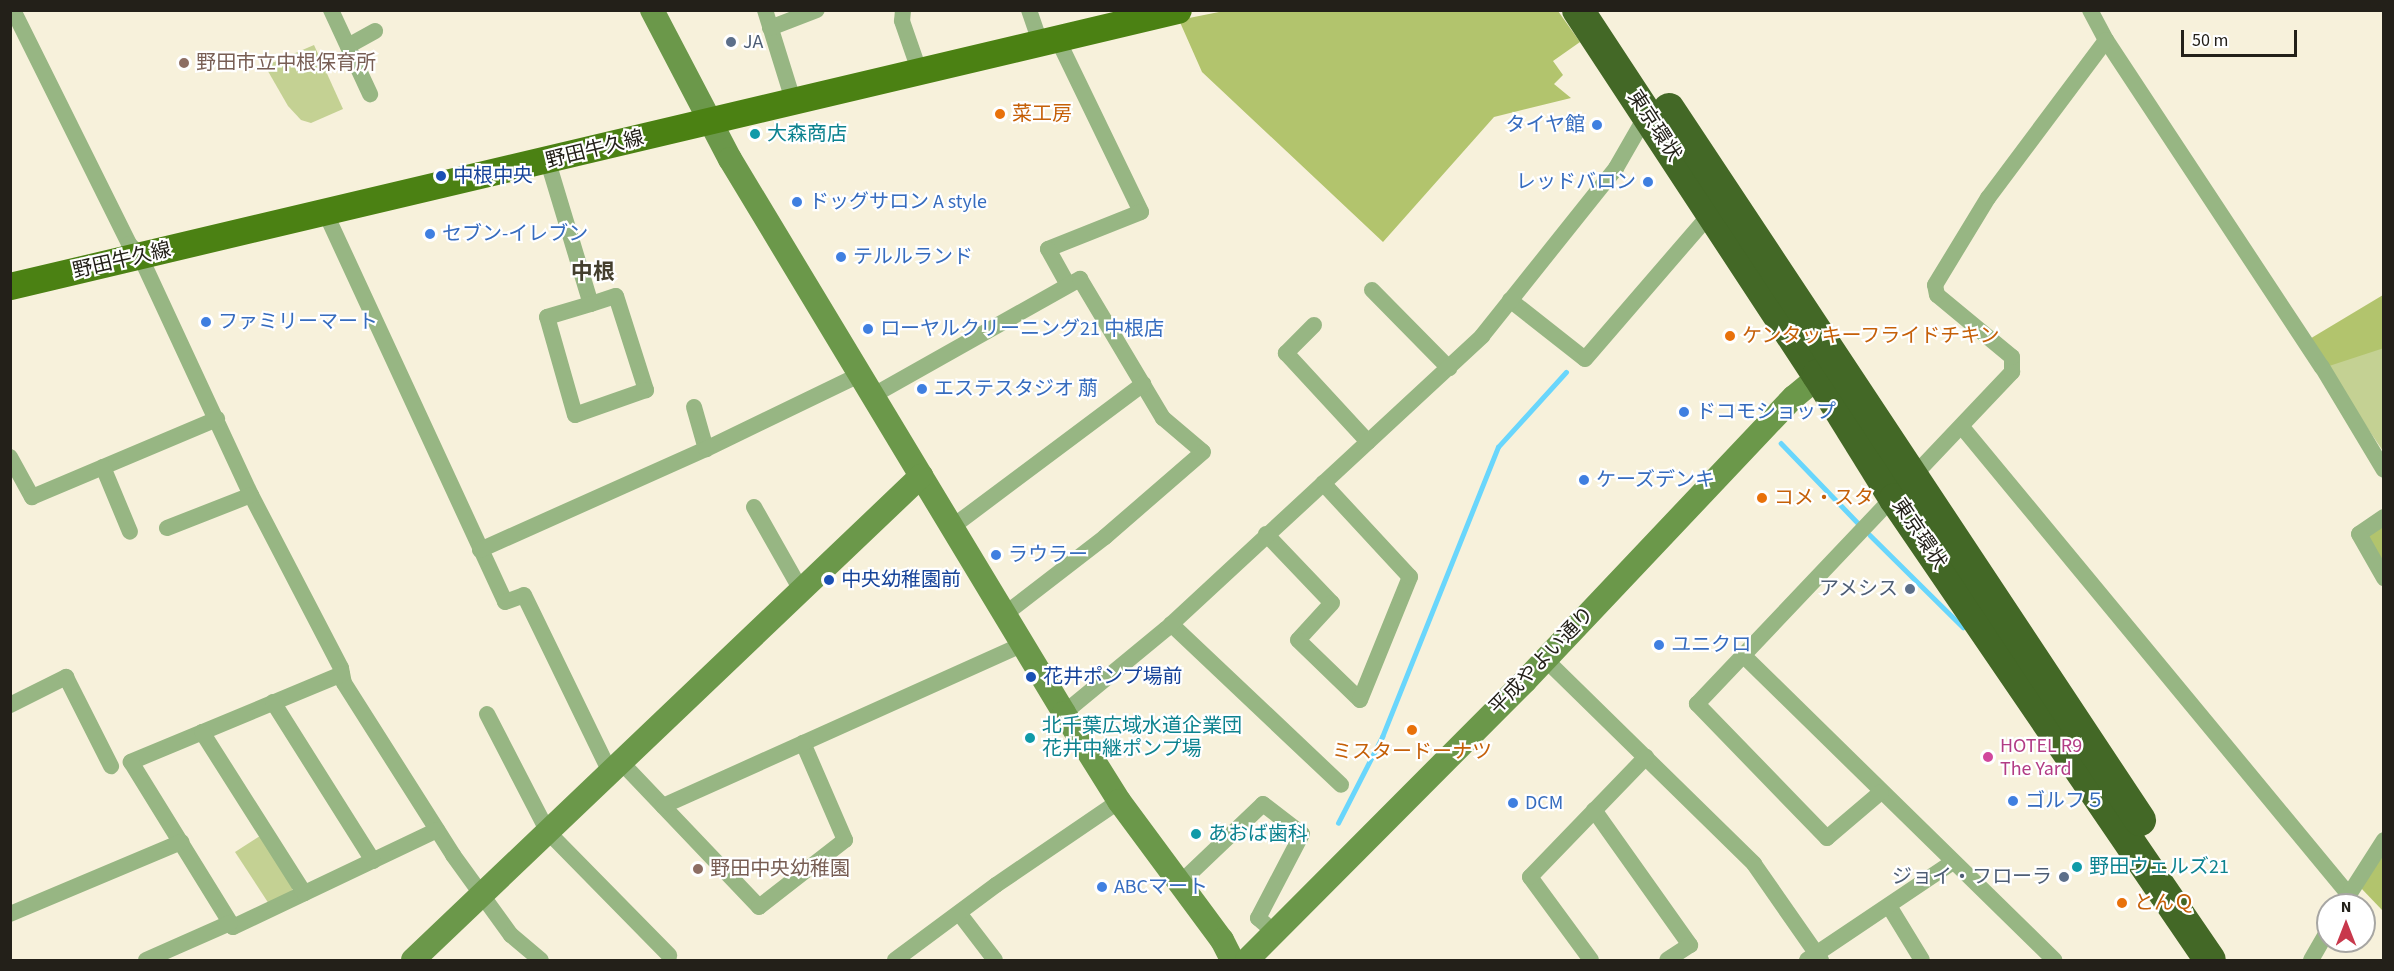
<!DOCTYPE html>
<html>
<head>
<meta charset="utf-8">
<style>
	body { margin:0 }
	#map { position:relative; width:2394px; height:971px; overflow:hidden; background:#f7f1db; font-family:"Source Sans 3","Noto Sans JP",sans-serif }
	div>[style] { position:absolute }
	.green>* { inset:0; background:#c4d193 }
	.forest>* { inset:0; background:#b2c46d }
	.stream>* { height:4.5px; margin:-2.25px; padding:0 2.25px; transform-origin:2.25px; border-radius:2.25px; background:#69d6fc }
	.street>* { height:16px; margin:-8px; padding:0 8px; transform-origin:8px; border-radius:8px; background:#97b683 }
	.secondary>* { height:24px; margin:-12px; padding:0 12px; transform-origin:12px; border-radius:12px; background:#6b984a }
	.primary>* { height:27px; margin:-13.5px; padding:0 13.5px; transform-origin:13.5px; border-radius:13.5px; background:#4b8113 }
	.highway>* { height:32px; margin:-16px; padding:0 16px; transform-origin:16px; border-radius:16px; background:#436826 }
	.dots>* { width:16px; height:16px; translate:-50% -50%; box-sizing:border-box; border:3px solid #fff; border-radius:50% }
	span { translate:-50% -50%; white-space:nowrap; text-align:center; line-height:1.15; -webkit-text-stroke:4.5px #fff; paint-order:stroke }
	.service-label { font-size:20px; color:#4e5e75 }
	.left { translate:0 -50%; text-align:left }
	.right { translate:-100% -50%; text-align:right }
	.education-label { font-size:20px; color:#785e54 }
	.food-label { font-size:20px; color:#c56008 }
	.shop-label { font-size:20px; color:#366cbe }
	.street-label { font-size:20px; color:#232019 }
	.culture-label { font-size:20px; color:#0d838f }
	.transit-label { font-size:20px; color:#164399 }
	.hotel-label { font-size:20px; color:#b23c85 }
	.quarter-label { font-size:22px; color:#443f2e; font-weight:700 }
	.frame { position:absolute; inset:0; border:12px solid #232019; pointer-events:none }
	.north { position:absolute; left:2316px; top:893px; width:60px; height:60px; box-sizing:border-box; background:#fff; border:2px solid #a7a6a3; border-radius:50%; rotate:0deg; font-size:16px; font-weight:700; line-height:24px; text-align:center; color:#232019 }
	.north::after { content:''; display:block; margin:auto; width:21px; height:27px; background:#c8384c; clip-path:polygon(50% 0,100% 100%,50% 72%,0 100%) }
	.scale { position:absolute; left:2181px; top:30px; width:116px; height:27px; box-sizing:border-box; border:3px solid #232019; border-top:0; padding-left:8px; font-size:18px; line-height:21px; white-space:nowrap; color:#232019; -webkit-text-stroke:4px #fff; paint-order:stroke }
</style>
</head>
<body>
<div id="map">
	<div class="green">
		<div style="clip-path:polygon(314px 45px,343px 109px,311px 123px,301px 120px,288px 106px,265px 66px)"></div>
		<div style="clip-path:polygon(2383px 295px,2383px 451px,2326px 367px)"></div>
		<div style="clip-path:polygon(260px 836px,293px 887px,291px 893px,269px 904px,235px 852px)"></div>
	</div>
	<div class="forest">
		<div style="clip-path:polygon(1229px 10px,1558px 11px,1580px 42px,1553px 61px,1563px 75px,1554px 84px,1571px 98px,1494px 117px,1383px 242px,1202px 72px,1179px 20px)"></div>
		<div style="clip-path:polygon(2383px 295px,2384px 348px,2326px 367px,2308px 340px)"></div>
		<div style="clip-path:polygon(2383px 523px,2383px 574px,2368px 537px)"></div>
		<div style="clip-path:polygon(2383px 850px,2383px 911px,2360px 887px)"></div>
	</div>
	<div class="stream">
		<div style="left:1781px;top:443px;width:112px;rotate:46.1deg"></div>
		<div style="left:1870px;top:535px;width:131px;rotate:44.7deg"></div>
		<div style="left:1338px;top:823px;width:97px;rotate:-62.9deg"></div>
		<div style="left:1382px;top:737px;width:312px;rotate:-68.2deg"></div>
		<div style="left:1498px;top:447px;width:101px;rotate:-47.8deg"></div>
	</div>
	<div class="street">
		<div style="left:13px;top:10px;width:261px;rotate:63.6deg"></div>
		<div style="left:129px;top:244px;width:16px;rotate:47deg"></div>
		<div style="left:140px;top:256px;width:264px;rotate:65.1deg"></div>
		<div style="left:251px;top:495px;width:195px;rotate:62.5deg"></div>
		<div style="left:341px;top:668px;width:15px;rotate:79deg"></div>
		<div style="left:344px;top:683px;width:204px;rotate:57.6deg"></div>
		<div style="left:453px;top:855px;width:99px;rotate:54.1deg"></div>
		<div style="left:511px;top:935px;width:39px;rotate:40deg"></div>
		<div style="left:331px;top:10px;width:93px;rotate:65.1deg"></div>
		<div style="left:765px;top:10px;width:94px;rotate:72.7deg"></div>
		<div style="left:903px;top:10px;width:11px;rotate:95deg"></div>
		<div style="left:902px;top:21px;width:52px;rotate:70.9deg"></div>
		<div style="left:1029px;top:10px;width:34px;rotate:71deg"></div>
		<div style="left:2090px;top:10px;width:34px;rotate:62deg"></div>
		<div style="left:2106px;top:40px;width:392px;rotate:56.6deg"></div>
		<div style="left:2322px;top:367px;width:120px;rotate:59deg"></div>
		<div style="left:770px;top:28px;width:50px;rotate:-21deg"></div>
		<div style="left:1057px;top:38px;width:193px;rotate:64.2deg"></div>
		<div style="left:1141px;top:212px;width:100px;rotate:158.3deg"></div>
		<div style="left:1048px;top:249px;width:41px;rotate:60.9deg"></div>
		<div style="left:348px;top:46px;width:31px;rotate:-29deg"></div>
		<div style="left:548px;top:162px;width:148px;rotate:73.2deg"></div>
		<div style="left:591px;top:304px;width:26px;rotate:-18deg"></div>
		<div style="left:616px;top:296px;width:99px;rotate:72.3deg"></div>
		<div style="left:646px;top:390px;width:75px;rotate:160.6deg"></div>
		<div style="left:575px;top:415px;width:102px;rotate:-105.9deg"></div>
		<div style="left:547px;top:317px;width:46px;rotate:-16.5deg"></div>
		<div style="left:326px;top:214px;width:427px;rotate:65.2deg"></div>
		<div style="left:505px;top:602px;width:20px;rotate:-20deg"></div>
		<div style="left:524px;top:595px;width:197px;rotate:64.1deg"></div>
		<div style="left:1372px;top:290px;width:110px;rotate:45.4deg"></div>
		<div style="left:1510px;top:300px;width:95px;rotate:38.2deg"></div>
		<div style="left:1585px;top:359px;width:193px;rotate:-49.2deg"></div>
		<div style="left:1314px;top:325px;width:40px;rotate:135deg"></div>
		<div style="left:1286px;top:353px;width:121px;rotate:47.3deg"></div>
		<div style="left:872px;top:396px;width:239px;rotate:-29.4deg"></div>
		<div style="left:1080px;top:279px;width:162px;rotate:59.2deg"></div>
		<div style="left:1163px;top:418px;width:52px;rotate:40.4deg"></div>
		<div style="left:1203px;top:452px;width:130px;rotate:139.1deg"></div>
		<div style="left:1105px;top:537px;width:126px;rotate:142.4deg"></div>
		<div style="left:694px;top:407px;width:44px;rotate:74.1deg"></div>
		<div style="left:1962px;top:427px;width:607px;rotate:50.41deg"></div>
		<div style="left:10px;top:457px;width:46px;rotate:61.2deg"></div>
		<div style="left:32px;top:497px;width:201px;rotate:-22.9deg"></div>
		<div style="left:103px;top:467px;width:70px;rotate:67.4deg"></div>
		<div style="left:754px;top:507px;width:95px;rotate:60.5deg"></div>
		<div style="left:2384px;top:517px;width:30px;rotate:146deg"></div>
		<div style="left:2359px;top:534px;width:51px;rotate:60.4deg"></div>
		<div style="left:952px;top:527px;width:239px;rotate:-36.8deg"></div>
		<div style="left:167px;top:528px;width:90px;rotate:-21.4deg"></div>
		<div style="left:1266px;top:534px;width:95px;rotate:46.3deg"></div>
		<div style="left:1332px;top:603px;width:50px;rotate:132.6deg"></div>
		<div style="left:1298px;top:640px;width:86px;rotate:44.1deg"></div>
		<div style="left:1360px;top:700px;width:133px;rotate:-67.9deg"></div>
		<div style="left:1410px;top:577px;width:128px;rotate:-132.8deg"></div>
		<div style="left:480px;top:550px;width:248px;rotate:-24.1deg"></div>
		<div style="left:706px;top:449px;width:170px;rotate:-25.8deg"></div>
		<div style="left:1171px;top:624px;width:234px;rotate:43.4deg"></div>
		<div style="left:1745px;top:657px;width:433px;rotate:44.4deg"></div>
		<div style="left:1545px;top:659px;width:293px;rotate:44.4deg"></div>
		<div style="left:1754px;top:864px;width:117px;rotate:55.1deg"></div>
		<div style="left:342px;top:674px;width:229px;rotate:157.4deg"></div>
		<div style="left:131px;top:762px;width:194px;rotate:58.3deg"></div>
		<div style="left:233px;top:927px;width:226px;rotate:-25.4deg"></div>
		<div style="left:273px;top:702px;width:188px;rotate:57.8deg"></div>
		<div style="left:10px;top:705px;width:63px;rotate:-26.6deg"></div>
		<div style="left:66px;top:677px;width:100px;rotate:63.2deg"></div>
		<div style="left:1064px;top:713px;width:132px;rotate:-39.5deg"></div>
		<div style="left:1166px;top:629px;width:431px;rotate:-42.8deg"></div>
		<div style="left:1482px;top:336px;width:215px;rotate:-51.4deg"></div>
		<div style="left:1616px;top:168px;width:62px;rotate:-60.1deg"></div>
		<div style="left:487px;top:714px;width:133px;rotate:62.7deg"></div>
		<div style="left:548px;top:832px;width:173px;rotate:45.5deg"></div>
		<div style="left:202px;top:732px;width:191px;rotate:57.6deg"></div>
		<div style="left:621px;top:762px;width:200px;rotate:46.4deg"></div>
		<div style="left:759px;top:907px;width:109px;rotate:-37.9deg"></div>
		<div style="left:845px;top:840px;width:106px;rotate:-113.4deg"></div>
		<div style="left:1881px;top:792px;width:71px;rotate:139.6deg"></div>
		<div style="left:1827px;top:838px;width:187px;rotate:-134.1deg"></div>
		<div style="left:1697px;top:704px;width:458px;rotate:-46.5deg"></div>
		<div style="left:2012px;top:372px;width:15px;rotate:-90deg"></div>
		<div style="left:2012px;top:357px;width:97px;rotate:-140.4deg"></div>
		<div style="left:1937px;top:295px;width:10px;rotate:-101deg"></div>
		<div style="left:1935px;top:285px;width:102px;rotate:-58.7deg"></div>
		<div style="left:1988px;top:198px;width:197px;rotate:-53.2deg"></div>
		<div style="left:663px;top:806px;width:395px;rotate:-24.2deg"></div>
		<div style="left:1594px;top:810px;width:166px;rotate:54.6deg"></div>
		<div style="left:1690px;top:945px;width:27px;rotate:147deg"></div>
		<div style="left:1179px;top:884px;width:116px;rotate:-43.6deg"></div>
		<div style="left:1263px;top:804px;width:49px;rotate:37.6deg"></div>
		<div style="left:1302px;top:834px;width:95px;rotate:117.6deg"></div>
		<div style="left:1258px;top:918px;width:21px;rotate:41deg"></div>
		<div style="left:2343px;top:904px;width:76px;rotate:-57.4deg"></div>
		<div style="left:1889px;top:906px;width:63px;rotate:58.6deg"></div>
		<div style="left:959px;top:913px;width:59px;rotate:52.5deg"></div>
		<div style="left:10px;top:914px;width:186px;rotate:-22.8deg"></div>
		<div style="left:146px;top:960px;width:92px;rotate:-23.8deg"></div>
		<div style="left:895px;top:960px;width:126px;rotate:-36.6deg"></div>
		<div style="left:996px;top:885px;width:149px;rotate:-34.3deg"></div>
		<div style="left:1591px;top:960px;width:103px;rotate:-126.3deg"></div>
		<div style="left:1530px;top:877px;width:167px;rotate:-46deg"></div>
		<div style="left:1807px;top:960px;width:176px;rotate:-33.9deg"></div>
		<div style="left:2311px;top:960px;width:34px;rotate:-60deg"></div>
	</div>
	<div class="secondary">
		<div style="left:652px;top:10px;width:168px;rotate:62.4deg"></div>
		<div style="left:730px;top:159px;width:647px;rotate:58.91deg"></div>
		<div style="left:1064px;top:713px;width:104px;rotate:58deg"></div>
		<div style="left:1119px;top:801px;width:173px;rotate:53.5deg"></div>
		<div style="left:1222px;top:940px;width:22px;rotate:63deg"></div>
		<div style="left:413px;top:960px;width:702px;rotate:-43.61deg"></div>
		<div style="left:1247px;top:960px;width:394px;rotate:-45.1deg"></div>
		<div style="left:1525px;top:681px;width:391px;rotate:-46.6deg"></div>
		<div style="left:1794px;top:397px;width:47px;rotate:-39.8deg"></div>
	</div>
	<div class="primary">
		<div style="left:10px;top:286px;width:1200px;rotate:-13.3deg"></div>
	</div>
	<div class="highway">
		<div style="left:1578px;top:10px;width:437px;rotate:56.7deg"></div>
		<div style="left:1818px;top:375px;width:146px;rotate:58.2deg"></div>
		<div style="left:1895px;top:499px;width:558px;rotate:55.66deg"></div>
		<div style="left:1669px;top:109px;width:853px;rotate:56.48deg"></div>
	</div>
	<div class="dots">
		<div style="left:731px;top:42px;background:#5c6f8a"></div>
		<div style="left:184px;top:63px;background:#8d6e63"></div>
		<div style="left:1000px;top:114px;background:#e8710a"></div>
		<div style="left:1597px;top:125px;background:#3f7fe0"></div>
		<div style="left:755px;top:134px;background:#0f9aa8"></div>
		<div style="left:441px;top:176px;background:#1a4fb4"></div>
		<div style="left:1648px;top:182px;background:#3f7fe0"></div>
		<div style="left:797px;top:202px;background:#3f7fe0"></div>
		<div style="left:430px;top:234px;background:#3f7fe0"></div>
		<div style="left:841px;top:257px;background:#3f7fe0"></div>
		<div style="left:206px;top:322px;background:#3f7fe0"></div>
		<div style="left:868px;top:329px;background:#3f7fe0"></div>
		<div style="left:1730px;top:336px;background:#e8710a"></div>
		<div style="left:922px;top:389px;background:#3f7fe0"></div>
		<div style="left:1684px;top:412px;background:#3f7fe0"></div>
		<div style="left:1584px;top:480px;background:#3f7fe0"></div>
		<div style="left:1762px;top:498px;background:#e8710a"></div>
		<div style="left:996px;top:555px;background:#3f7fe0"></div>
		<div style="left:829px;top:580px;background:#1a4fb4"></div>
		<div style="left:1910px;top:589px;background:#5c6f8a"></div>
		<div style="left:1659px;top:645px;background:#3f7fe0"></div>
		<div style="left:1031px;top:677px;background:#1a4fb4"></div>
		<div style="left:1412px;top:730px;background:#e8710a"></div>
		<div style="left:1030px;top:738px;background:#0f9aa8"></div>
		<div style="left:1988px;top:757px;background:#d1479c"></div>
		<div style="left:2013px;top:801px;background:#3f7fe0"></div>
		<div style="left:1513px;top:803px;background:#3f7fe0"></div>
		<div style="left:1196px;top:834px;background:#0f9aa8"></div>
		<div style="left:2077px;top:867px;background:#0f9aa8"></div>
		<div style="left:698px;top:869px;background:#8d6e63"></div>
		<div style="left:2064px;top:877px;background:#5c6f8a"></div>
		<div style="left:1102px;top:887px;background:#3f7fe0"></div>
		<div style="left:2122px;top:903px;background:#e8710a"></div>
	</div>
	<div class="service-label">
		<span class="left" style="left:743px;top:42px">JA</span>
		<span class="right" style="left:1898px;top:589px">アメシス</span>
		<span class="right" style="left:2052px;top:877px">ジョイ・フローラ</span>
	</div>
	<div class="education-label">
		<span class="left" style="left:196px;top:63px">野田市立中根保育所</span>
		<span class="left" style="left:710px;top:869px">野田中央幼稚園</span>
	</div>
	<div class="food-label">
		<span class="left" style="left:1012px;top:114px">菜工房</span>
		<span class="left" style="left:1742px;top:336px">ケンタッキーフライドチキン</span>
		<span class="left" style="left:1774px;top:498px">コメ・スタ</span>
		<span style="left:1412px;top:752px">ミスタードーナツ</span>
		<span class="left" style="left:2134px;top:903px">とんＱ</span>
	</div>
	<div class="shop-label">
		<span class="right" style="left:1585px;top:125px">タイヤ館</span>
		<span class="right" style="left:1636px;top:182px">レッドバロン</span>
		<span class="left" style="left:809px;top:202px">ドッグサロン A style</span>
		<span class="left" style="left:442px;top:234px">セブン-イレブン</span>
		<span class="left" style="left:853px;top:257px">テルルランド</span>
		<span class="left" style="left:218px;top:322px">ファミリーマート</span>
		<span class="left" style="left:880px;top:329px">ローヤルクリーニング21 中根店</span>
		<span class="left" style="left:934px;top:389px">エステスタジオ 萠</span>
		<span class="left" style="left:1696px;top:412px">ドコモショップ</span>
		<span class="left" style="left:1596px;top:480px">ケーズデンキ</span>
		<span class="left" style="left:1008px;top:555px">ラウラー</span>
		<span class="left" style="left:1671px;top:645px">ユニクロ</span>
		<span class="left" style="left:2025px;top:801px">ゴルフ５</span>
		<span class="left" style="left:1525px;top:803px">DCM</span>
		<span class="left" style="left:1114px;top:887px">ABCマート</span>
	</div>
	<div class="street-label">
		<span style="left:1654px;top:126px;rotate:57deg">東京環状</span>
		<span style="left:595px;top:150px;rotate:-14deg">野田牛久線</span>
		<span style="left:122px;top:261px;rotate:-13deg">野田牛久線</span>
		<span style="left:1919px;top:534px;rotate:56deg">東京環状</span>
		<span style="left:1542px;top:661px;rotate:-46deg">平成やよい通り</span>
	</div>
	<div class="culture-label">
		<span class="left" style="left:767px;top:134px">大森商店</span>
		<span class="left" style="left:1042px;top:738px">北千葉広域水道企業団<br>花井中継ポンプ場</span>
		<span class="left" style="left:1208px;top:834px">あおば歯科</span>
		<span class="left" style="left:2089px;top:867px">野田ウェルズ21</span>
	</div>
	<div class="transit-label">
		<span class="left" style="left:453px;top:176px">中根中央</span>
		<span class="left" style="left:841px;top:580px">中央幼稚園前</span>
		<span class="left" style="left:1043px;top:677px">花井ポンプ場前</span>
	</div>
	<div class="hotel-label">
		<span class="left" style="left:2000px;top:758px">HOTEL R9<br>The Yard</span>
	</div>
	<div class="quarter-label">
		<span style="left:593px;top:273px">中根</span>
	</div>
	<div class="frame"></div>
	<div class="north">N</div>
	<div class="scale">50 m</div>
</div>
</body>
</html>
